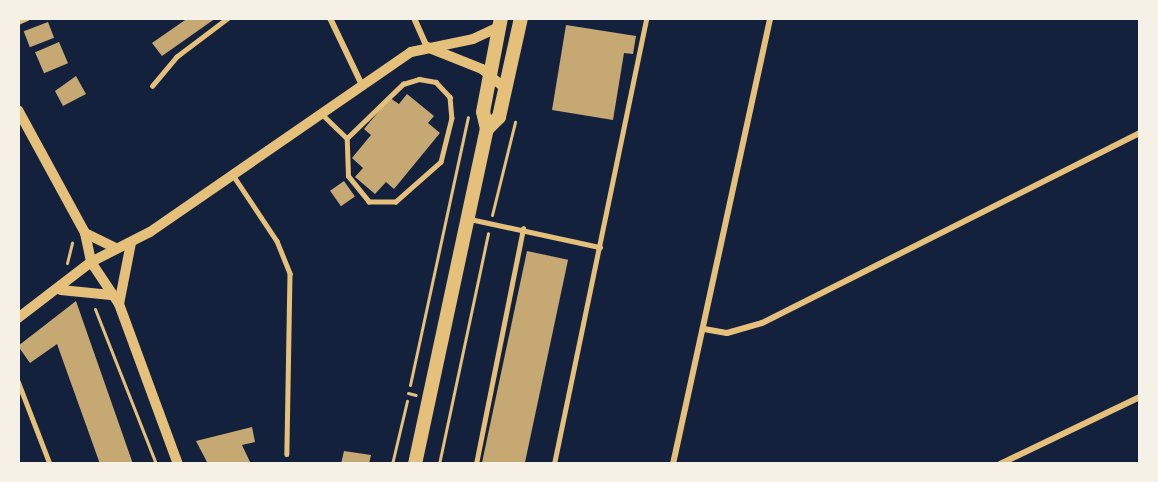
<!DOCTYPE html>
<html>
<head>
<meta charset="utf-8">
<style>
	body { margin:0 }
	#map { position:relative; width:1158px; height:482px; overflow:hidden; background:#14213d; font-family:"PT Sans Narrow",sans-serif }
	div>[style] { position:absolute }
	.building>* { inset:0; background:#c6a872; transform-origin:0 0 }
	.path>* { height:3px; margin:-1.5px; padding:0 1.5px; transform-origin:1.5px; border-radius:1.5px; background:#e5c07b }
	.service>* { height:4.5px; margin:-2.25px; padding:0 2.25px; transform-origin:2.25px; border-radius:2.25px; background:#e5c07b }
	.minor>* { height:6px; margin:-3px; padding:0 3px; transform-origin:3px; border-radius:3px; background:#e5c07b }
	.tertiary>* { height:10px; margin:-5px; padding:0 5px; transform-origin:5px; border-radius:5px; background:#e5c07b }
	.primary>* { height:14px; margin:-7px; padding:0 7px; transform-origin:7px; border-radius:7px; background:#e5c07b }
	span { translate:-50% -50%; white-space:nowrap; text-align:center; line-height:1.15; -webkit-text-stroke:4.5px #f6f1e7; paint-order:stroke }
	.frame { position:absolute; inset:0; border:20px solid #f6f1e7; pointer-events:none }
</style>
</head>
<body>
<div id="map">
	<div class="building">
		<div style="clip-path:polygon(188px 18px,216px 18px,162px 56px,152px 43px)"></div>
		<div style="left:48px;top:22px;width:17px;height:26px;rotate:69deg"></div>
		<div style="clip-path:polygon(566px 25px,636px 36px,633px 54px,624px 53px,613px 120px,552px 110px)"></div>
		<div style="left:59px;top:42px;width:23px;height:26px;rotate:67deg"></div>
		<div style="clip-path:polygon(76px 76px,86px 94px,63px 106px,55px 91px)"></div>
		<div style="clip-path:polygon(407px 94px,434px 116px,428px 123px,440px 133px,394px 189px,386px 182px,375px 194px,355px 177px,363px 168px,352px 158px,371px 135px,364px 129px,390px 98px,399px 104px)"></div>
		<div style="left:344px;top:181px;width:19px;height:17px;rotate:55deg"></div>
		<div style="left:527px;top:251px;width:42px;height:217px;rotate:12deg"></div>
		<div style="clip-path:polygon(76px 301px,84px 324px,133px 464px,100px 464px,57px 344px,30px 363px,18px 346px)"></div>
		<div style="clip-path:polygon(252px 427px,255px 442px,242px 445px,251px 464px,208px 464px,196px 441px)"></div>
		<div style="clip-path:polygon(344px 451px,371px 455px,369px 464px,341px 464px)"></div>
	</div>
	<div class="path">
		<div style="left:492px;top:215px;width:96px;rotate:-76.1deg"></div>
		<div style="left:67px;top:263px;width:21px;rotate:-76deg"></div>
		<div style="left:95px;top:309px;width:167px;rotate:68.5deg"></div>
		<div style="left:410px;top:385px;width:274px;rotate:-77.8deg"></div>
		<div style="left:408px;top:393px;width:8px;rotate:14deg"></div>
		<div style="left:392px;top:464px;width:65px;rotate:-76.6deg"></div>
		<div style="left:439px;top:464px;width:236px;rotate:-78deg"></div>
	</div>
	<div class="service">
		<div style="left:419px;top:79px;width:17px;rotate:10deg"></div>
		<div style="left:436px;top:82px;width:21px;rotate:47deg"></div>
		<div style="left:450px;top:97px;width:21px;rotate:85deg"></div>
		<div style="left:452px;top:118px;width:45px;rotate:104deg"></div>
		<div style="left:441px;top:162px;width:60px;rotate:138.4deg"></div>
		<div style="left:396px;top:202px;width:27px;rotate:180deg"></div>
		<div style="left:369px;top:202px;width:33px;rotate:-129deg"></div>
		<div style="left:348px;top:176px;width:38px;rotate:-92deg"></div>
		<div style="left:347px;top:138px;width:78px;rotate:-44deg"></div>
		<div style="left:403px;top:84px;width:17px;rotate:-17deg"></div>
		<div style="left:152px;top:86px;width:38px;rotate:-50deg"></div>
		<div style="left:176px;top:57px;width:65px;rotate:-36.9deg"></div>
		<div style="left:323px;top:115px;width:33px;rotate:44deg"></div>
		<div style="left:233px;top:175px;width:79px;rotate:56.3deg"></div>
		<div style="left:277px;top:241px;width:35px;rotate:68deg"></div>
		<div style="left:290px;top:274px;width:180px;rotate:91deg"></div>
		<div style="left:470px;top:219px;width:133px;rotate:12.2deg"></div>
		<div style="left:18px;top:381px;width:89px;rotate:68.9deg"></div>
		<div style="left:476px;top:464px;width:240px;rotate:-78.7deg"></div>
		<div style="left:554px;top:464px;width:455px;rotate:-78.3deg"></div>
	</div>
	<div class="minor">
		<div style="left:330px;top:18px;width:74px;rotate:64.5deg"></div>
		<div style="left:414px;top:18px;width:32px;rotate:66deg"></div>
		<div style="left:18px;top:22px;width:10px;rotate:-24deg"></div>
		<div style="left:704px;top:329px;width:23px;rotate:10deg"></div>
		<div style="left:727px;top:333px;width:36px;rotate:-16deg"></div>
		<div style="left:762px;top:323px;width:423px;rotate:-26.7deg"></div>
		<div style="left:673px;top:464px;width:456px;rotate:-77.7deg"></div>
		<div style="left:1000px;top:464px;width:155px;rotate:-25.6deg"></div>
	</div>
	<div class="tertiary">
		<div style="left:427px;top:47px;width:59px;rotate:21.8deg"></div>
		<div style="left:482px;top:69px;width:30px;rotate:40deg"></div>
		<div style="left:18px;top:110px;width:140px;rotate:61.4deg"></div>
		<div style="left:85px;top:233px;width:30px;rotate:78deg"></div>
		<div style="left:91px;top:262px;width:50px;rotate:56.3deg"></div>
		<div style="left:119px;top:304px;width:171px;rotate:69.8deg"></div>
		<div style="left:85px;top:233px;width:34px;rotate:26deg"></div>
		<div style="left:61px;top:290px;width:50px;rotate:5.7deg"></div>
		<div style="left:119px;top:304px;width:62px;rotate:-78.9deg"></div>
		<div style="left:18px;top:318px;width:92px;rotate:-37.5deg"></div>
		<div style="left:91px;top:262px;width:66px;rotate:-27deg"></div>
		<div style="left:150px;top:232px;width:317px;rotate:-34.6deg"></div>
		<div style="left:411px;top:52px;width:63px;rotate:-11.8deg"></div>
		<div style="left:473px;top:39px;width:29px;rotate:-25deg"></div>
	</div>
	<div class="primary">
		<div style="left:487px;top:129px;width:17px;rotate:-45deg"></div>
		<div style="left:499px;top:117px;width:101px;rotate:-77.5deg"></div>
		<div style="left:415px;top:464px;width:343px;rotate:-77.9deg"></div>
		<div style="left:487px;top:129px;width:17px;rotate:-103deg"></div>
		<div style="left:483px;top:112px;width:96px;rotate:-79.2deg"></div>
	</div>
	<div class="frame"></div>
</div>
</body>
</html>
